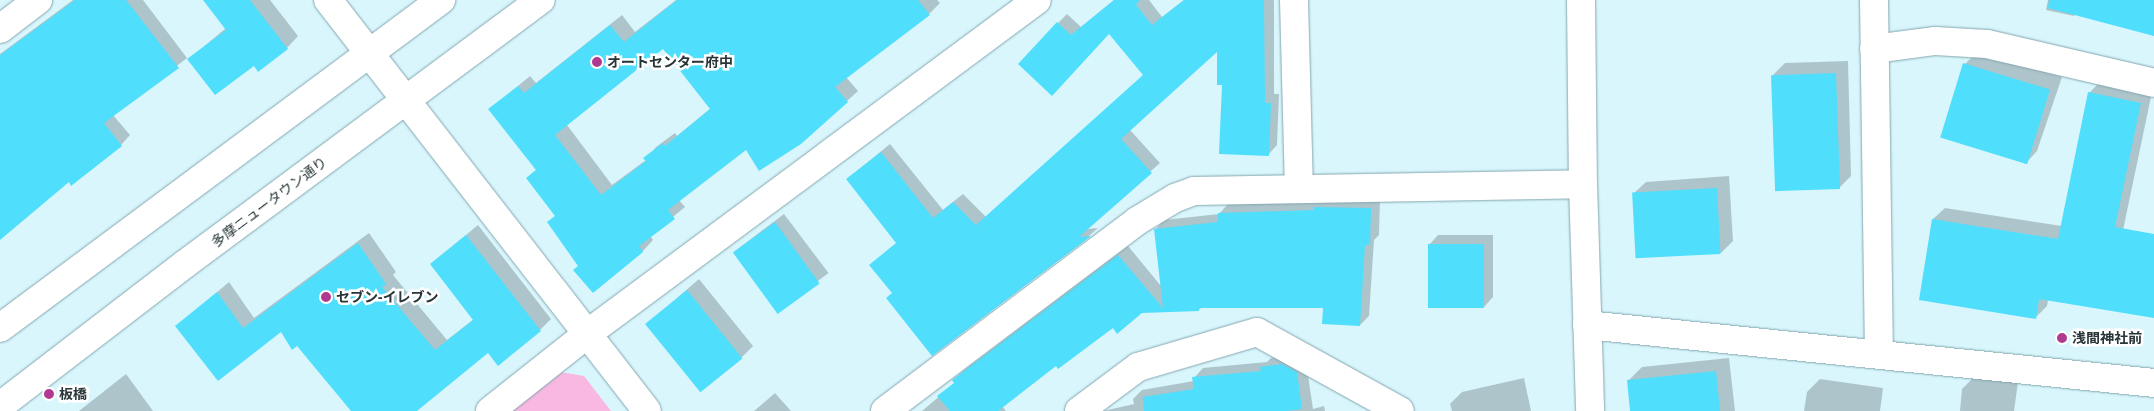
<!DOCTYPE html>
<html>
<head>
<meta charset="utf-8">
<style>
	body { margin:0 }
	#map { position:relative; width:2154px; height:411px; overflow:hidden; background:#d9f6fd; font-family:"Noto Sans","Noto Sans JP",sans-serif }
	div>[style] { position:absolute }
	.green>* { inset:0; background:#f9b8e2 }
	.shadow>* { inset:0; background:#0003; transform-origin:0 0 }
	.building>* { inset:0; background:#4fdefc; transform-origin:0 0 }
	.roads { filter:drop-shadow(0 0 1px #84a6af) drop-shadow(0 0 1px #84a6af) }
	.minor>* { height:28px; margin:-14px; padding:0 14px; transform-origin:14px; border-radius:14px; background:#fff }
	.major>* { height:28px; margin:-14px; padding:0 14px; transform-origin:14px; border-radius:14px; background:#fff }
	.dots>* { width:14px; height:14px; translate:-50% -50%; box-sizing:border-box; border:2px solid #fff; border-radius:50% }
	span { translate:-50% -50%; white-space:nowrap; text-align:center; line-height:1.15; -webkit-text-stroke:5px #fff; paint-order:stroke }
	.poi-label { font-size:14px; color:#28363a; font-weight:700 }
	.left { translate:0 -50%; text-align:left }
	.street-label { font-size:14px; color:#28363a }
</style>
</head>
<body>
<div id="map">
	<div class="green">
		<div style="clip-path:polygon(560px 372px,584px 376px,611px 411px,511px 411px)"></div>
	</div>
	<div class="shadow">
		<div style="clip-path:polygon(73px 0,143px 0,187px 58px,113px 115px,130px 135px,121px 145px,72px 184px,69px 181px,0 239px,0 54px)"></div>
		<div style="clip-path:polygon(204px 0,270px 0,298px 36px,287px 48px,254px 65px,189px 59px,226px 28px)"></div>
		<div style="clip-path:polygon(evenodd,676px 0,937px 0,940px 3px,929px 14px,846px 77px,858px 91px,847px 101px,746px 148px,679px 200px,685px 207px,650px 236px,653px 240px,643px 251px,593px 292px,580px 266px,549px 222px,556px 215px,527px 178px,537px 169px,490px 109px,530px 76px,536px 83px,622px 15px,635px 32px,676px 0,663px 48px,711px 108px,677px 136px,675px 133px,656px 147px,646px 160px,612px 185px,567px 125px,663px 48px)"></div>
		<div style="clip-path:polygon(1114px 0,1149px 0,1162px 17px,1184px 0,1274px 0,1274px 94px,1279px 94px,1277px 145px,1268px 155px,1223px 83px,1218px 49px,1130px 130px,1160px 163px,1086px 229px,1098px 228px,1090px 235px,933px 354px,894px 293px,897px 242px,847px 179px,890px 144px,943px 210px,963px 194px,986px 217px,1144px 75px,1109px 32px,1061px 85px,1058px 23px,1067px 14px,1081px 27px)"></div>
		<div style="clip-path:polygon(2048px 0,2154px 0,2154px 34px,2075px 14px,2074px 16px,2046px 10px)"></div>
		<div style="clip-path:polygon(1977px 52px,2062px 77px,2037px 151px,2025px 164px,1965px 64px)"></div>
		<div style="clip-path:polygon(1848px 61px,1851px 176px,1839px 188px,1773px 75px,1785px 63px)"></div>
		<div style="clip-path:polygon(2100px 82px,2152px 92px,2109px 297px,2048px 300px,2047px 306px,2035px 318px,1933px 219px,1945px 208px,2062px 226px,2089px 93px)"></div>
		<div style="clip-path:polygon(1729px 176px,1733px 241px,1721px 253px,1633px 194px,1646px 182px)"></div>
		<div style="clip-path:polygon(1380px 199px,1379px 235px,1374px 240px,1369px 316px,1360px 325px,1324px 307px,1202px 307px,1199px 310px,1141px 312px,1113px 326px,1056px 365px,1002px 406px,1006px 411px,922px 411px,956px 382px,954px 380px,963px 371px,1128px 246px,1161px 286px,1155px 230px,1164px 220px,1219px 214px,1228px 204px)"></div>
		<div style="left:784px;top:214px;width:74px;height:63px;rotate:53deg"></div>
		<div style="clip-path:polygon(478px 225px,551px 319px,540px 330px,488px 351px,415px 411px,352px 411px,297px 344px,281px 330px,177px 326px,229px 282px,254px 318px,369px 233px,396px 272px,393px 275px,447px 340px,474px 319px,431px 264px)"></div>
		<div style="clip-path:polygon(1438px 235px,1493px 235px,1493px 297px,1484px 307px,1429px 245px)"></div>
		<div style="clip-path:polygon(699px 279px,753px 346px,741px 358px,647px 324px)"></div>
		<div style="clip-path:polygon(1292px 355px,1306px 362px,1313px 409px,1324px 406px,1325px 411px,1103px 411px,1134px 404px,1133px 399px,1142px 390px,1194px 381px,1194px 378px,1203px 368px,1267px 362px,1271px 358px)"></div>
		<div style="clip-path:polygon(1729px 358px,1735px 411px,1632px 411px,1629px 380px,1642px 367px)"></div>
		<div style="clip-path:polygon(126px 374px,153px 411px,79px 411px)"></div>
		<div style="clip-path:polygon(1974px 377px,2018px 382px,2014px 411px,1960px 411px,1962px 389px)"></div>
		<div style="clip-path:polygon(1524px 378px,1531px 411px,1452px 411px,1450px 404px,1462px 392px)"></div>
		<div style="clip-path:polygon(1820px 379px,1883px 388px,1880px 411px,1804px 411px,1807px 392px)"></div>
		<div style="clip-path:polygon(775px 393px,791px 411px,754px 411px)"></div>
	</div>
	<div class="building">
		<div style="clip-path:polygon(75px 0,126px 0,179px 68px,104px 123px,122px 146px,71px 186px,69px 182px,0 240px,0 55px)"></div>
		<div style="clip-path:polygon(203px 0,250px 0,288px 49px,258px 72px,254px 66px,215px 95px,187px 59px,226px 30px)"></div>
		<div style="clip-path:polygon(evenodd,677px 0,918px 0,930px 15px,835px 87px,848px 102px,801px 144px,759px 171px,746px 150px,668px 210px,675px 219px,639px 246px,643px 252px,593px 293px,573px 270px,578px 266px,547px 222px,555px 216px,526px 178px,536px 170px,488px 109px,518px 86px,524px 93px,610px 25px,624px 42px,677px 0,663px 49px,710px 109px,665px 146px,663px 143px,643px 158px,646px 161px,601px 195px,555px 135px,663px 49px)"></div>
		<div style="clip-path:polygon(1114px 0,1140px 0,1136px 5px,1152px 25px,1184px 0,1264px 0,1265px 103px,1271px 103px,1269px 156px,1219px 154px,1222px 85px,1217px 85px,1217px 52px,1121px 139px,1152px 173px,1079px 237px,1091px 236px,932px 356px,886px 298px,892px 293px,869px 265px,896px 243px,846px 179px,881px 152px,933px 218px,953px 202px,976px 225px,1143px 75px,1109px 34px,1052px 96px,1018px 64px,1057px 22px,1071px 35px)"></div>
		<div style="clip-path:polygon(2049px 0,2154px 0,2154px 36px,2048px 8px)"></div>
		<div style="left:1963px;top:63px;width:91px;height:78px;rotate:17deg"></div>
		<div style="left:1836px;top:73px;width:116px;height:65px;rotate:88deg"></div>
		<div style="clip-path:polygon(2088px 92px,2141px 103px,2115px 227px,2154px 234px,2154px 318px,2039px 299px,2036px 319px,1919px 300px,1932px 219px,2058px 239px)"></div>
		<div style="left:1717px;top:188px;width:66px;height:85px;rotate:87deg"></div>
		<div style="clip-path:polygon(1314px 207px,1371px 208px,1370px 245px,1365px 245px,1360px 326px,1322px 324px,1323px 308px,1199px 308px,1199px 311px,1142px 313px,1117px 334px,1113px 328px,1058px 369px,1056px 366px,998px 411px,950px 411px,937px 396px,954px 383px,952px 380px,1118px 255px,1163px 308px,1154px 229px,1218px 222px,1218px 213px,1314px 210px)"></div>
		<div style="left:775px;top:222px;width:76px;height:52px;rotate:54deg"></div>
		<div style="clip-path:polygon(466px 235px,541px 331px,498px 366px,488px 353px,417px 411px,351px 411px,297px 346px,292px 350px,281px 332px,218px 381px,175px 326px,217px 292px,243px 328px,358px 243px,386px 284px,382px 287px,435px 350px,473px 320px,430px 264px)"></div>
		<div style="left:1428px;top:244px;width:56px;height:64px"></div>
		<div style="left:687px;top:290px;width:88px;height:54px;rotate:51deg"></div>
		<div style="clip-path:polygon(1282px 364px,1297px 372px,1302px 409px,1287px 411px,1144px 411px,1143px 397px,1194px 389px,1192px 377px,1261px 371px,1260px 367px)"></div>
		<div style="clip-path:polygon(1716px 371px,1720px 411px,1630px 411px,1627px 380px)"></div>
	</div>
	<div class="roads">
		<div class="minor">
			<div style="left:328px;top:0;width:520px;rotate:52.18deg"></div>
			<div style="left:1294px;top:0;width:188px;rotate:88.5deg"></div>
			<div style="left:1581px;top:0;width:184px;rotate:89.4deg"></div>
			<div style="left:1583px;top:184px;width:227px;rotate:88.2deg"></div>
			<div style="left:1874px;top:0;width:353px;rotate:89.2deg"></div>
			<div style="left:0;top:29px;width:48px;rotate:-37.3deg"></div>
			<div style="left:1874px;top:49px;width:62px;rotate:-7.5deg"></div>
			<div style="left:1935px;top:41px;width:52px;rotate:3.3deg"></div>
			<div style="left:1987px;top:44px;width:171px;rotate:13.1deg"></div>
			<div style="left:1587px;top:325px;width:570px;rotate:5.84deg"></div>
			<div style="left:490px;top:411px;width:124px;rotate:-38.4deg"></div>
			<div style="left:587px;top:334px;width:560px;rotate:-36.58deg"></div>
			<div style="left:885px;top:411px;width:316px;rotate:-37deg"></div>
			<div style="left:1137px;top:221px;width:44px;rotate:-31.2deg"></div>
			<div style="left:1175px;top:198px;width:20px;rotate:-20deg"></div>
			<div style="left:1194px;top:191px;width:389px;rotate:-1deg"></div>
			<div style="left:1079px;top:411px;width:74px;rotate:-36.7deg"></div>
			<div style="left:1138px;top:367px;width:124px;rotate:-16.4deg"></div>
			<div style="left:1257px;top:332px;width:163px;rotate:28.9deg"></div>
		</div>
		<div class="major">
			<div style="left:0;top:328px;width:550px;rotate:-36.64deg"></div>
			<div style="left:0;top:406px;width:233px;rotate:-37.5deg"></div>
			<div style="left:185px;top:264px;width:443px;rotate:-36.6deg"></div>
		</div>
	</div>
	<div class="dots">
		<div style="left:597px;top:62px;background:#b13a91"></div>
		<div style="left:326px;top:297px;background:#b13a91"></div>
		<div style="left:2062px;top:338px;background:#b13a91"></div>
		<div style="left:49px;top:394px;background:#b13a91"></div>
	</div>
	<div class="poi-label">
		<span class="left" style="left:607px;top:62px">オートセンター府中</span>
		<span class="left" style="left:336px;top:297px">セブン-イレブン</span>
		<span class="left" style="left:2072px;top:338px">浅間神社前</span>
		<span class="left" style="left:59px;top:394px">板橋</span>
	</div>
	<div class="street-label">
		<span style="left:269px;top:202px;rotate:-37deg">多摩ニュータウン通り</span>
	</div>
</div>
</body>
</html>
